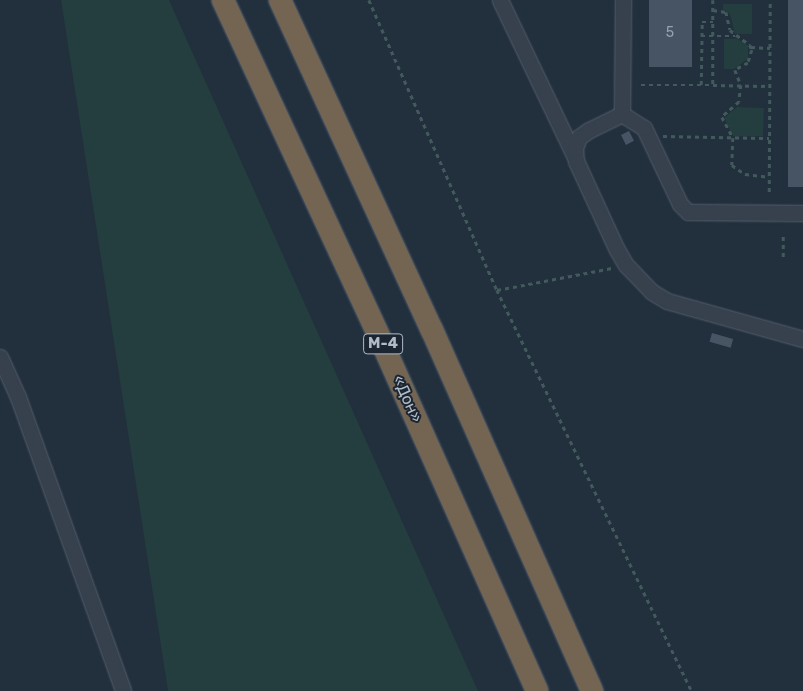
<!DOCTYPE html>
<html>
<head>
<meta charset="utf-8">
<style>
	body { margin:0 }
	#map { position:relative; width:803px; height:691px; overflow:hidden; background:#222f3d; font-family:Rubik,sans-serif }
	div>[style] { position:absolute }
	.green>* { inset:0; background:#243d3e }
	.building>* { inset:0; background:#465464; transform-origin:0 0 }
	.path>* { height:2.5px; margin-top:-1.25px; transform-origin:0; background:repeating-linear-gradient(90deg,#425a5b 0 4px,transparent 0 8px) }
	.roads { filter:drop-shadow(0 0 1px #545f6b) drop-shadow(0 0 1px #545f6b) }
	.minor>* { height:15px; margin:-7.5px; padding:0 7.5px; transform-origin:7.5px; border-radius:7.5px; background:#36414d }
	.highway>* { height:22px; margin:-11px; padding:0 11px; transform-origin:11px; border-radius:11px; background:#746552 }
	span { translate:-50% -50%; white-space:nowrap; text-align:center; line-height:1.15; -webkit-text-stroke:4px #1b2632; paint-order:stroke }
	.number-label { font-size:14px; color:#96a2b0 }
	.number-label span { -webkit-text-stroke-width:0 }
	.shield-label span { padding:1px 4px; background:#1b2632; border:1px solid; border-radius:4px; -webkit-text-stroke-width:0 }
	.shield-label { font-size:15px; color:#b1bcc9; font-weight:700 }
	.street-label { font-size:16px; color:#b1bcc9 }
</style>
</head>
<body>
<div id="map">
	<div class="green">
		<div style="clip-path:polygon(61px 0,169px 0,478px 691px,168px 691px)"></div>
		<div style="clip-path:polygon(723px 4px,752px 4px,752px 34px,735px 34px,730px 14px,723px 9px)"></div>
		<div style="clip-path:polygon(724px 39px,737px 39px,748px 45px,748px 59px,734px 69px,724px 69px)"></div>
		<div style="clip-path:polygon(737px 107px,764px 108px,763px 136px,733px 136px,724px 118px)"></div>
	</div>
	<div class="building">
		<div style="left:649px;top:0;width:43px;height:67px"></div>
		<div style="left:788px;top:0;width:15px;height:187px"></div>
		<div style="left:629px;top:131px;width:11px;height:9px;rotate:63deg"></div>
		<div style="left:712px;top:333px;width:22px;height:9px;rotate:16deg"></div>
	</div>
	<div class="path">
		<div style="left:369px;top:0;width:317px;rotate:66.2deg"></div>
		<div style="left:497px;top:290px;width:446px;rotate:64.1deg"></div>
		<div style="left:713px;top:0;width:85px;rotate:90deg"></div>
		<div style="left:713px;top:85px;width:56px;rotate:1deg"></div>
		<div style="left:713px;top:10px;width:13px;rotate:9deg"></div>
		<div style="left:726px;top:12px;width:18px;rotate:77deg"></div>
		<div style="left:730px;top:30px;width:25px;rotate:37deg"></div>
		<div style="left:750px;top:45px;width:5px;rotate:68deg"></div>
		<div style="left:752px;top:50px;width:14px;rotate:107deg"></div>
		<div style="left:748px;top:63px;width:15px;rotate:152deg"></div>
		<div style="left:735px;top:70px;width:16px;rotate:68deg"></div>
		<div style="left:741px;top:85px;width:17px;rotate:97deg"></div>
		<div style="left:739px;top:102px;width:23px;rotate:139deg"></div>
		<div style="left:722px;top:117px;width:24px;rotate:62deg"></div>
		<div style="left:733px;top:138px;width:27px;rotate:92deg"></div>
		<div style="left:732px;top:165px;width:16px;rotate:35deg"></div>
		<div style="left:745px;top:174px;width:24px;rotate:7deg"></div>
		<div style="left:701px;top:36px;width:34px"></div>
		<div style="left:751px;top:47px;width:19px;rotate:3deg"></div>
		<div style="left:641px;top:85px;width:71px"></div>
		<div style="left:701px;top:85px;width:63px;rotate:-89.1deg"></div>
		<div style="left:702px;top:22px;width:11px"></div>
		<div style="left:663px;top:136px;width:106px;rotate:1.1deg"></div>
		<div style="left:769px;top:192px;width:192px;rotate:-89.7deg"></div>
		<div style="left:783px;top:257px;width:24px;rotate:-90deg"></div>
		<div style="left:497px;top:290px;width:117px;rotate:-10.8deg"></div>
	</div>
	<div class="roads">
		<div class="minor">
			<div style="left:500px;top:0;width:174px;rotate:64.5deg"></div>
			<div style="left:622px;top:114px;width:114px;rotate:-89.5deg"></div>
			<div style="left:803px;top:213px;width:115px;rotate:-179.5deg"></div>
			<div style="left:688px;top:212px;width:11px;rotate:-135deg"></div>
			<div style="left:680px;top:204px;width:84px;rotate:-115.3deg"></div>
			<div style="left:644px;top:128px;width:26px;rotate:-148deg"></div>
			<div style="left:622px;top:114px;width:37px;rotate:154deg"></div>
			<div style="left:589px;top:130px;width:12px;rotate:145deg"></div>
			<div style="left:579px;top:137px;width:12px;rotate:110deg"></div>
			<div style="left:575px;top:148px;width:13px;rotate:86deg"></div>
			<div style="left:576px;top:161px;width:96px;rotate:65.3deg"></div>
			<div style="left:616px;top:248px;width:20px;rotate:60deg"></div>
			<div style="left:626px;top:265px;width:37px;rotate:46deg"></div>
			<div style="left:652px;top:292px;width:17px;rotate:31deg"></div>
			<div style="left:667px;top:301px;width:141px;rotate:15.6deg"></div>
			<div style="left:0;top:357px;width:44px;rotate:65.8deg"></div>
			<div style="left:18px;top:397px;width:312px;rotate:70.3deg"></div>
		</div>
		<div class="highway">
			<div style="left:223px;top:0;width:383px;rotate:65.1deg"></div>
			<div style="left:384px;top:347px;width:376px;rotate:66deg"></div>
			<div style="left:280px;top:0;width:363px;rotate:65.3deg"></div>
			<div style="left:432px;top:330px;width:395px;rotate:66.1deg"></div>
		</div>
	</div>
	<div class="number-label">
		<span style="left:670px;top:33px">5</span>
	</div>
	<div class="shield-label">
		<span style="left:383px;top:344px">М-4</span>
	</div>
	<div class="street-label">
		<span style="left:407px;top:399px;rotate:66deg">«Дон»</span>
	</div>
</div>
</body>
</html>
